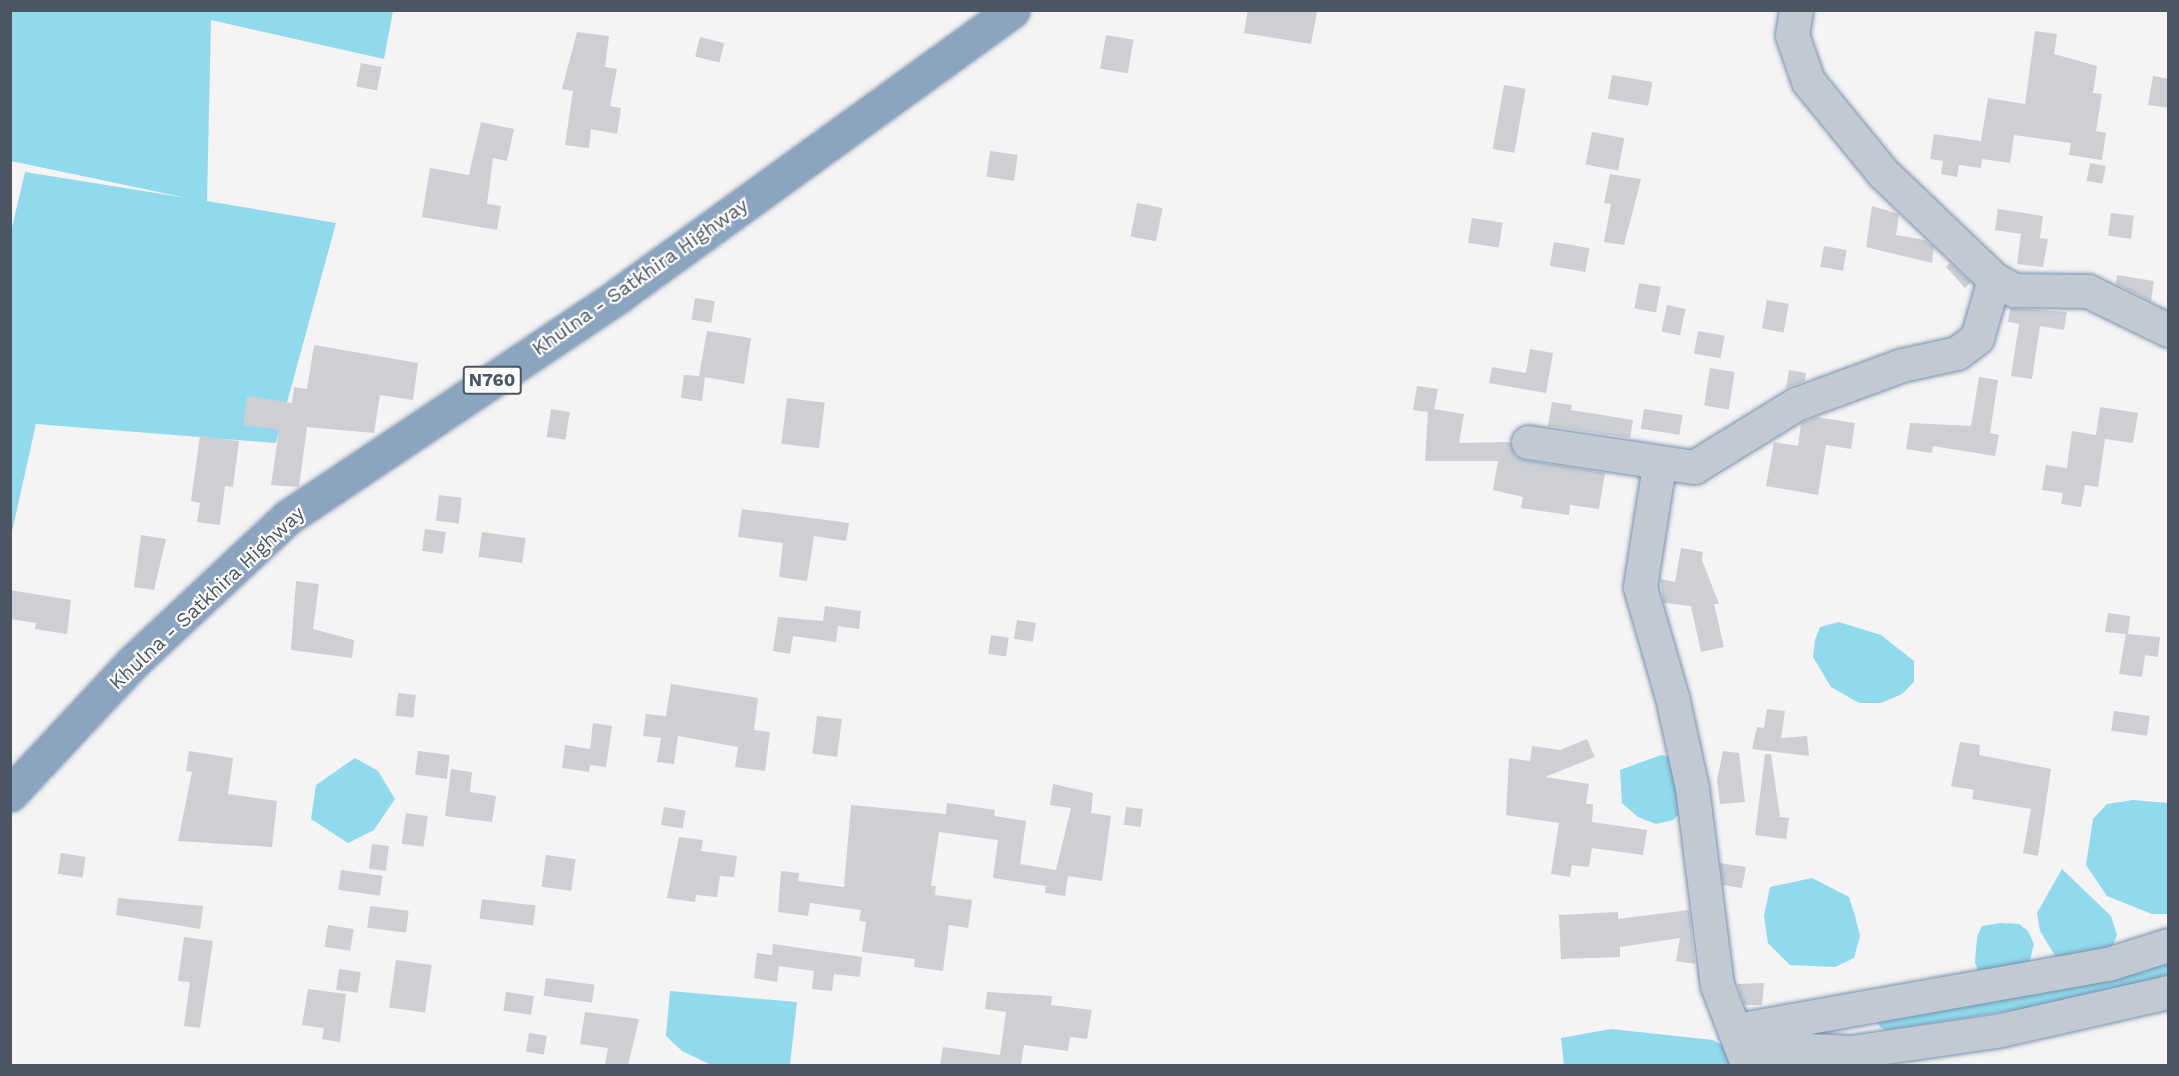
<!DOCTYPE html>
<html>
<head>
<meta charset="utf-8">
<style>
	body { margin:0 }
	#map { position:relative; width:2179px; height:1076px; overflow:hidden; background:#f5f3f3; font-family:"Work Sans",sans-serif }
	div>[style] { position:absolute }
	.water>* { inset:0; background:#90daee }
	.canal>* { height:22px; margin:-11px; padding:0 11px; transform-origin:11px; border-radius:11px; background:#90daee }
	.building>* { inset:0; background:#cdcfd5; transform-origin:0 0 }
	.roads { filter:drop-shadow(0 0 2px #7690ad) drop-shadow(0 0 2px #7690ad) }
	.minor>* { height:33px; margin:-16.5px; padding:0 16.5px; transform-origin:16.5px; border-radius:16.5px; background:#c1cad2 }
	.highway>* { height:33px; margin:-16.5px; padding:0 16.5px; transform-origin:16.5px; border-radius:16.5px; background:#8ba5c1 }
	span { translate:-50% -50%; white-space:nowrap; text-align:center; line-height:1.15; -webkit-text-stroke:4.5px #fff; paint-order:stroke }
	.shield-label span { padding:2px 4px; background:#fff; border:2px solid; border-radius:4px; -webkit-text-stroke-width:0 }
	.shield-label { font-size:18px; color:#4a5661; font-weight:700 }
	.street-label { font-size:20px; color:#4a5661 }
	.frame { position:absolute; inset:0; border:12px solid #4a5661; pointer-events:none }
</style>
</head>
<body>
<div id="map">
	<div class="water">
		<div style="clip-path:polygon(11px 11px,393px 11px,384px 59px,211px 20px,207px 201px,336px 223px,276px 443px,36px 424px,11px 536px,10px 236px,25px 172px,187px 198px,11px 161px)"></div>
		<div style="clip-path:polygon(1839px 622px,1881px 635px,1914px 661px,1914px 682px,1902px 694px,1881px 703px,1859px 703px,1831px 687px,1813px 657px,1815px 640px,1820px 627px)"></div>
		<div style="clip-path:polygon(1661px 755px,1675px 758px,1681px 812px,1673px 820px,1656px 824px,1638px 817px,1622px 803px,1620px 770px)"></div>
		<div style="clip-path:polygon(355px 758px,378px 771px,395px 799px,374px 830px,348px 843px,311px 819px,316px 785px)"></div>
		<div style="clip-path:polygon(2133px 800px,2168px 803px,2168px 914px,2152px 914px,2107px 896px,2086px 865px,2093px 819px,2107px 804px)"></div>
		<div style="clip-path:polygon(2062px 869px,2111px 916px,2117px 935px,2110px 952px,2059px 962px,2040px 931px,2037px 913px)"></div>
		<div style="clip-path:polygon(1812px 878px,1849px 897px,1855px 916px,1860px 936px,1854px 958px,1835px 967px,1790px 965px,1768px 943px,1764px 916px,1770px 887px)"></div>
		<div style="clip-path:polygon(2000px 923px,2019px 924px,2028px 931px,2034px 944px,2028px 969px,1979px 973px,1975px 963px,1977px 937px,1982px 926px)"></div>
		<div style="clip-path:polygon(670px 991px,797px 1002px,790px 1065px,711px 1065px,682px 1051px,666px 1036px)"></div>
		<div style="clip-path:polygon(1611px 1029px,1713px 1040px,1729px 1049px,1737px 1065px,1564px 1065px,1561px 1038px)"></div>
	</div>
	<div class="canal">
		<div style="left:1888px;top:1019px;width:198px;rotate:-9deg"></div>
		<div style="left:2084px;top:988px;width:87px;rotate:-15.9deg"></div>
	</div>
	<div class="building">
		<div style="clip-path:polygon(1248px 10px,1317px 12px,1311px 44px,1244px 33px)"></div>
		<div style="clip-path:polygon(2035px 31px,2057px 34px,2054px 54px,2097px 66px,2093px 93px,2102px 94px,2096px 131px,2106px 133px,2102px 160px,2069px 155px,2071px 143px,2014px 135px,2010px 163px,1982px 159px,1981px 168px,1959px 165px,1957px 177px,1941px 174px,1943px 161px,1930px 159px,1934px 134px,1981px 141px,1988px 98px,2025px 104px)"></div>
		<div style="clip-path:polygon(577px 32px,609px 36px,605px 67px,617px 69px,610px 106px,621px 108px,617px 134px,591px 129px,589px 148px,565px 145px,573px 91px,562px 89px)"></div>
		<div style="left:1106px;top:35px;width:28px;height:34px;rotate:10deg"></div>
		<div style="left:700px;top:37px;width:25px;height:20px;rotate:14deg"></div>
		<div style="left:361px;top:63px;width:21px;height:24px;rotate:11deg"></div>
		<div style="left:1612px;top:75px;width:41px;height:24px;rotate:10deg"></div>
		<div style="clip-path:polygon(2153px 76px,2169px 79px,2169px 108px,2148px 105px)"></div>
		<div style="left:1504px;top:85px;width:22px;height:65px;rotate:10deg"></div>
		<div style="clip-path:polygon(481px 122px,514px 129px,507px 161px,493px 158px,487px 204px,501px 206px,497px 230px,422px 217px,430px 168px,469px 175px)"></div>
		<div style="left:1592px;top:132px;width:33px;height:33px;rotate:11deg"></div>
		<div style="left:990px;top:151px;width:28px;height:26px;rotate:8deg"></div>
		<div style="left:2090px;top:163px;width:16px;height:18px;rotate:11deg"></div>
		<div style="clip-path:polygon(1610px 174px,1641px 179px,1624px 245px,1604px 242px,1611px 204px,1604px 203px)"></div>
		<div style="left:1137px;top:203px;width:26px;height:34px;rotate:11deg"></div>
		<div style="clip-path:polygon(1872px 206px,1899px 214px,1896px 235px,1925px 240px,1934px 247px,1932px 263px,1866px 247px)"></div>
		<div style="clip-path:polygon(1998px 209px,2043px 216px,2040px 238px,2048px 239px,2043px 267px,2017px 264px,2021px 234px,1995px 230px)"></div>
		<div style="left:2111px;top:213px;width:23px;height:23px;rotate:7deg"></div>
		<div style="left:1472px;top:218px;width:31px;height:25px;rotate:9deg"></div>
		<div style="left:1554px;top:242px;width:36px;height:24px;rotate:10deg"></div>
		<div style="left:1824px;top:246px;width:23px;height:21px;rotate:10deg"></div>
		<div style="clip-path:polygon(1950px 263px,1971px 282px,1965px 288px,1946px 267px)"></div>
		<div style="clip-path:polygon(2117px 275px,2154px 281px,2151px 301px,2116px 284px)"></div>
		<div style="left:1639px;top:283px;width:22px;height:26px;rotate:10deg"></div>
		<div style="left:695px;top:298px;width:20px;height:22px;rotate:9deg"></div>
		<div style="left:1767px;top:300px;width:22px;height:29px;rotate:10deg"></div>
		<div style="left:1667px;top:305px;width:19px;height:27px;rotate:12deg"></div>
		<div style="clip-path:polygon(2010px 308px,2067px 312px,2064px 330px,2040px 326px,2032px 379px,2011px 376px,2019px 324px,2008px 322px)"></div>
		<div style="clip-path:polygon(707px 331px,751px 338px,744px 384px,705px 377px,702px 401px,681px 398px,684px 375px,699px 376px)"></div>
		<div style="left:1698px;top:331px;width:27px;height:23px;rotate:10deg"></div>
		<div style="clip-path:polygon(314px 345px,418px 363px,413px 400px,380px 395px,374px 433px,307px 427px,299px 487px,271px 485px,279px 430px,243px 425px,247px 396px,292px 403px,294px 387px,307px 389px)"></div>
		<div style="clip-path:polygon(1530px 349px,1553px 353px,1546px 393px,1489px 383px,1492px 367px,1526px 373px)"></div>
		<div style="left:1710px;top:368px;width:25px;height:38px;rotate:9deg"></div>
		<div style="clip-path:polygon(1789px 370px,1806px 373px,1805px 381px,1786px 388px)"></div>
		<div style="clip-path:polygon(1979px 377px,1998px 380px,1990px 433px,1999px 435px,1995px 456px,1933px 446px,1932px 453px,1906px 449px,1910px 423px,1971px 426px)"></div>
		<div style="clip-path:polygon(1417px 386px,1438px 389px,1434px 409px,1464px 414px,1459px 443px,1510px 442px,1516px 456px,1525px 460px,1605px 473px,1599px 509px,1570px 505px,1569px 515px,1521px 508px,1523px 497px,1493px 490px,1498px 461px,1425px 461px,1428px 412px,1413px 410px)"></div>
		<div style="left:787px;top:398px;width:38px;height:46px;rotate:7deg"></div>
		<div style="clip-path:polygon(1552px 402px,1572px 405px,1571px 410px,1633px 420px,1630px 438px,1548px 426px)"></div>
		<div style="clip-path:polygon(2100px 407px,2138px 413px,2133px 443px,2105px 439px,2098px 487px,2085px 485px,2081px 507px,2061px 504px,2063px 493px,2042px 490px,2046px 465px,2067px 468px,2072px 431px,2096px 435px)"></div>
		<div style="left:551px;top:409px;width:19px;height:28px;rotate:9deg"></div>
		<div style="left:1644px;top:409px;width:39px;height:20px;rotate:9deg"></div>
		<div style="clip-path:polygon(1816px 417px,1855px 423px,1851px 449px,1826px 445px,1818px 495px,1766px 486px,1774px 442px,1798px 446px,1801px 423px)"></div>
		<div style="clip-path:polygon(200px 436px,239px 441px,233px 487px,225px 486px,220px 525px,197px 522px,200px 503px,191px 501px)"></div>
		<div style="left:439px;top:495px;width:23px;height:26px;rotate:7deg"></div>
		<div style="clip-path:polygon(742px 509px,849px 523px,846px 541px,814px 536px,807px 581px,779px 577px,783px 543px,738px 537px)"></div>
		<div style="left:425px;top:529px;width:21px;height:22px;rotate:8deg"></div>
		<div style="left:482px;top:532px;width:44px;height:25px;rotate:8deg"></div>
		<div style="clip-path:polygon(141px 535px,166px 539px,154px 590px,134px 587px)"></div>
		<div style="clip-path:polygon(1681px 548px,1703px 552px,1702px 560px,1719px 604px,1714px 604px,1724px 647px,1701px 652px,1691px 606px,1664px 603px,1660px 579px,1675px 582px)"></div>
		<div style="clip-path:polygon(296px 581px,319px 584px,313px 629px,354px 640px,352px 658px,291px 650px)"></div>
		<div style="clip-path:polygon(10px 590px,71px 600px,67px 634px,35px 629px,36px 623px,10px 619px)"></div>
		<div style="clip-path:polygon(825px 606px,861px 611px,859px 629px,838px 626px,836px 642px,793px 636px,790px 654px,773px 651px,778px 617px,823px 621px)"></div>
		<div style="clip-path:polygon(2108px 613px,2130px 616px,2128px 634px,2160px 637px,2158px 657px,2145px 655px,2142px 677px,2119px 674px,2126px 634px,2105px 632px)"></div>
		<div style="left:1017px;top:620px;width:19px;height:19px;rotate:9deg"></div>
		<div style="left:991px;top:635px;width:18px;height:19px;rotate:9deg"></div>
		<div style="clip-path:polygon(671px 684px,758px 698px,754px 730px,770px 732px,765px 771px,735px 767px,738px 747px,678px 736px,674px 764px,657px 762px,661px 738px,643px 736px,646px 714px,666px 716px)"></div>
		<div style="left:398px;top:693px;width:18px;height:23px;rotate:6deg"></div>
		<div style="clip-path:polygon(1767px 709px,1785px 711px,1781px 738px,1807px 736px,1809px 756px,1752px 749px,1757px 727px,1764px 728px)"></div>
		<div style="left:2114px;top:711px;width:36px;height:20px;rotate:8deg"></div>
		<div style="left:817px;top:716px;width:25px;height:38px;rotate:7deg"></div>
		<div style="clip-path:polygon(593px 723px,612px 726px,606px 767px,590px 765px,589px 772px,562px 768px,565px 745px,590px 749px)"></div>
		<div style="clip-path:polygon(1587px 739px,1595px 757px,1545px 777px,1589px 784px,1586px 804px,1593px 804px,1592px 822px,1647px 830px,1643px 855px,1592px 848px,1589px 867px,1572px 865px,1570px 877px,1551px 874px,1559px 823px,1506px 815px,1509px 758px,1530px 761px,1532px 746px,1560px 750px)"></div>
		<div style="clip-path:polygon(1960px 742px,1980px 745px,1979px 755px,2051px 769px,2038px 856px,2023px 853px,2031px 809px,1972px 799px,1974px 790px,1951px 786px)"></div>
		<div style="clip-path:polygon(189px 751px,233px 758px,228px 794px,277px 801px,272px 847px,178px 841px,192px 772px,186px 771px)"></div>
		<div style="left:418px;top:751px;width:32px;height:24px;rotate:7deg"></div>
		<div style="clip-path:polygon(1723px 751px,1739px 753px,1745px 802px,1720px 804px,1717px 780px)"></div>
		<div style="clip-path:polygon(1765px 754px,1771px 754px,1780px 817px,1789px 818px,1786px 839px,1755px 835px)"></div>
		<div style="clip-path:polygon(451px 769px,472px 772px,470px 792px,496px 796px,492px 822px,445px 816px)"></div>
		<div style="clip-path:polygon(1053px 784px,1093px 793px,1091px 813px,1111px 816px,1102px 881px,1068px 876px,1065px 896px,1045px 893px,1046px 886px,993px 878px,998px 840px,939px 832px,931px 886px,936px 886px,935px 895px,972px 900px,968px 928px,949px 925px,943px 971px,914px 967px,915px 959px,862px 952px,866px 922px,859px 921px,861px 910px,810px 903px,808px 916px,778px 912px,781px 871px,799px 873px,798px 881px,844px 887px,851px 805px,946px 814px,947px 803px,995px 810px,994px 816px,1026px 821px,1020px 864px,1056px 870px,1071px 808px,1050px 805px)"></div>
		<div style="left:664px;top:807px;width:22px;height:18px;rotate:10deg"></div>
		<div style="left:1126px;top:807px;width:17px;height:18px;rotate:7deg"></div>
		<div style="left:406px;top:813px;width:22px;height:31px;rotate:8deg"></div>
		<div style="clip-path:polygon(679px 837px,703px 840px,701px 851px,737px 856px,734px 877px,720px 876px,717px 897px,696px 895px,695px 902px,667px 898px)"></div>
		<div style="left:372px;top:844px;width:17px;height:25px;rotate:7deg"></div>
		<div style="left:61px;top:853px;width:25px;height:21px;rotate:9deg"></div>
		<div style="left:546px;top:855px;width:30px;height:32px;rotate:8deg"></div>
		<div style="clip-path:polygon(1720px 863px,1746px 867px,1742px 888px,1723px 885px)"></div>
		<div style="left:341px;top:870px;width:42px;height:20px;rotate:8deg"></div>
		<div style="clip-path:polygon(118px 898px,203px 906px,200px 929px,116px 915px)"></div>
		<div style="left:482px;top:899px;width:54px;height:20px;rotate:7deg"></div>
		<div style="left:370px;top:906px;width:39px;height:22px;rotate:7deg"></div>
		<div style="clip-path:polygon(1689px 910px,1695px 964px,1676px 961px,1680px 938px,1620px 947px,1620px 957px,1561px 959px,1559px 915px,1618px 912px,1618px 919px)"></div>
		<div style="left:328px;top:925px;width:26px;height:22px;rotate:9deg"></div>
		<div style="clip-path:polygon(184px 937px,213px 941px,200px 1028px,184px 1026px,190px 982px,178px 981px)"></div>
		<div style="clip-path:polygon(773px 944px,862px 957px,860px 977px,834px 974px,832px 991px,812px 989px,814px 971px,779px 966px,777px 982px,754px 978px,757px 953px,772px 955px)"></div>
		<div style="left:396px;top:960px;width:36px;height:48px;rotate:8deg"></div>
		<div style="left:339px;top:969px;width:22px;height:21px;rotate:8deg"></div>
		<div style="left:546px;top:978px;width:49px;height:18px;rotate:8deg"></div>
		<div style="clip-path:polygon(1764px 983px,1762px 1005px,1745px 1005px,1737px 984px)"></div>
		<div style="clip-path:polygon(308px 989px,346px 994px,340px 1042px,322px 1039px,324px 1028px,302px 1025px)"></div>
		<div style="left:506px;top:992px;width:28px;height:19px;rotate:8deg"></div>
		<div style="clip-path:polygon(987px 992px,1052px 996px,1051px 1005px,1092px 1010px,1087px 1039px,1070px 1037px,1068px 1051px,1024px 1045px,1021px 1065px,940px 1065px,943px 1047px,1000px 1055px,1006px 1012px,985px 1009px)"></div>
		<div style="clip-path:polygon(585px 1012px,639px 1019px,628px 1065px,605px 1065px,608px 1048px,580px 1044px)"></div>
		<div style="left:529px;top:1033px;width:18px;height:19px;rotate:9deg"></div>
	</div>
	<div class="roads">
		<div class="minor">
			<div style="left:1796px;top:10px;width:25px;rotate:99deg"></div>
			<div style="left:1792px;top:35px;width:49px;rotate:70.8deg"></div>
			<div style="left:1808px;top:81px;width:119px;rotate:50.8deg"></div>
			<div style="left:1883px;top:173px;width:153px;rotate:43.7deg"></div>
			<div style="left:1994px;top:279px;width:23px;rotate:29deg"></div>
			<div style="left:2014px;top:290px;width:74px;rotate:0.8deg"></div>
			<div style="left:2088px;top:291px;width:89px;rotate:26deg"></div>
			<div style="left:1528px;top:442px;width:168px;rotate:8.6deg"></div>
			<div style="left:1694px;top:467px;width:120px;rotate:-31.7deg"></div>
			<div style="left:1796px;top:404px;width:113px;rotate:-20.2deg"></div>
			<div style="left:1902px;top:365px;width:56px;rotate:-12.3deg"></div>
			<div style="left:1957px;top:353px;width:25px;rotate:-37deg"></div>
			<div style="left:1977px;top:338px;width:61px;rotate:-73.9deg"></div>
			<div style="left:1659px;top:465px;width:123px;rotate:98.9deg"></div>
			<div style="left:1640px;top:587px;width:115px;rotate:73.8deg"></div>
			<div style="left:1672px;top:697px;width:93px;rotate:77.6deg"></div>
			<div style="left:1692px;top:788px;width:199px;rotate:82.8deg"></div>
			<div style="left:1717px;top:985px;width:87px;rotate:69.1deg"></div>
			<div style="left:1736px;top:1030px;width:378px;rotate:-10.1deg"></div>
			<div style="left:2108px;top:964px;width:63px;rotate:-17.6deg"></div>
			<div style="left:1743px;top:1047px;width:108px;rotate:2.7deg"></div>
			<div style="left:1851px;top:1052px;width:152px;rotate:-8.3deg"></div>
			<div style="left:2001px;top:1030px;width:171px;rotate:-12.8deg"></div>
		</div>
		<div class="highway">
			<div style="left:10px;top:794px;width:179px;rotate:-47deg"></div>
			<div style="left:132px;top:663px;width:214px;rotate:-43.1deg"></div>
			<div style="left:288px;top:517px;width:399px;rotate:-33.8deg"></div>
			<div style="left:619px;top:295px;width:485px;rotate:-35.9deg"></div>
		</div>
	</div>
	<div class="shield-label">
		<span style="left:492px;top:380px">N760</span>
	</div>
	<div class="street-label">
		<span style="left:640px;top:277px;rotate:-35deg">Khulna - Satkhira Highway</span>
		<span style="left:207px;top:598px;rotate:-43deg">Khulna - Satkhira Highway</span>
	</div>
	<div class="frame"></div>
</div>
</body>
</html>
